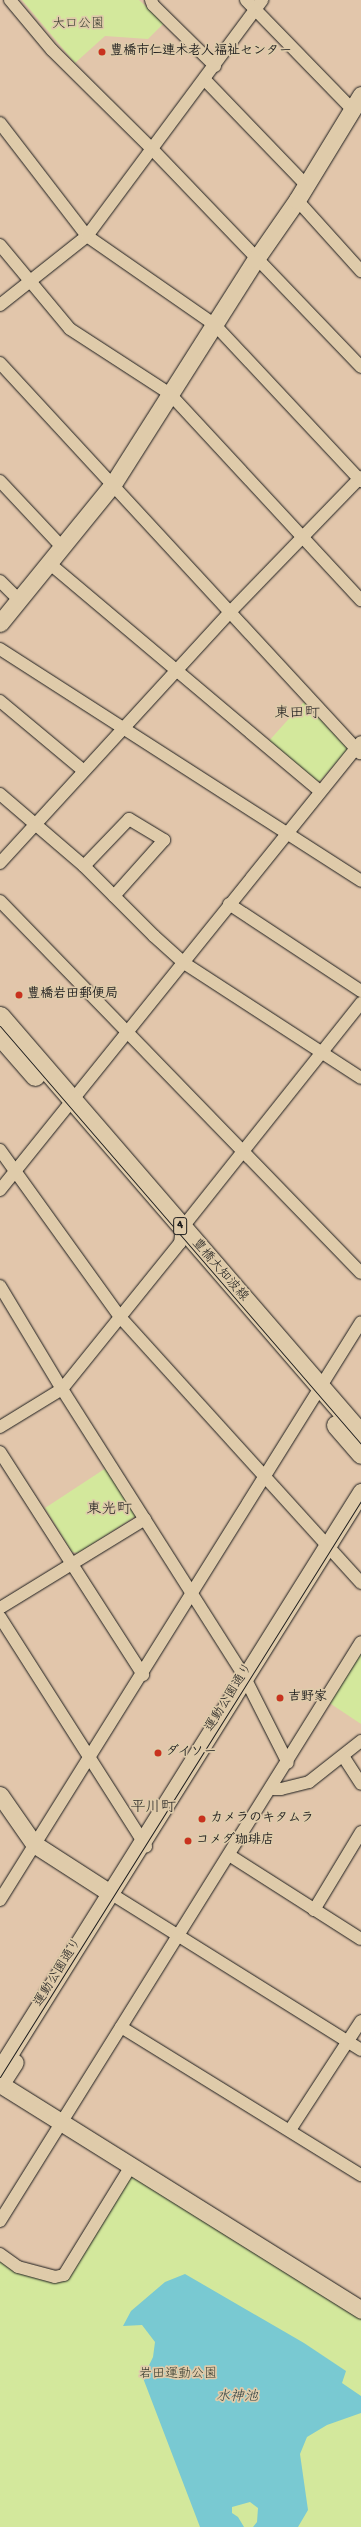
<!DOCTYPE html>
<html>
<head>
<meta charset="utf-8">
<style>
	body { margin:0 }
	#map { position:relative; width:361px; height:2527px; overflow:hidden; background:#e2c6ab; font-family:"Gochi Hand","Klee One",sans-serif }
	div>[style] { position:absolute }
	.green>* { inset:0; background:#d3e89c }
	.water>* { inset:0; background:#79c9d2 }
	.roads { filter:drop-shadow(0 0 1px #1c1c1c) drop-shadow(0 0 1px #1c1c1c) }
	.street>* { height:12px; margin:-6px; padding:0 6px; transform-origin:6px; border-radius:6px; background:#dfcbaa }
	.secondary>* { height:17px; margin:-8.5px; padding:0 8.5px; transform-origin:8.5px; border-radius:8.5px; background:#dfcbaa }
	.primary>* { height:19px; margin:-9.5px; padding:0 9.5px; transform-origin:9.5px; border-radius:9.5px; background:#dfcbaa }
	.tram>* { height:1px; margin:-0.5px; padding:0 0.5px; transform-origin:0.5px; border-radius:0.5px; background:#1c1c1c }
	.dots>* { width:11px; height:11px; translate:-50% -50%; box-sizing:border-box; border:2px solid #dfcbaa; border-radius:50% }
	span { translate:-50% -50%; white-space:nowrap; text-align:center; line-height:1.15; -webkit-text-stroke:3.5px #dfcbaa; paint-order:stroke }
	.shield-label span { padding:1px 3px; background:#dfcbaa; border:1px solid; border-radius:3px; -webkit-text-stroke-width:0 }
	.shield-label { font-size:12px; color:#1c1c1c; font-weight:700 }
	.park-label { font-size:13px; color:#373b2f }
	.poi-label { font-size:13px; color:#1c1c1c; font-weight:700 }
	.left { translate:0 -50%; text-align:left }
	.street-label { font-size:13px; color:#1c1c1c }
	.water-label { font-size:14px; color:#2f3f40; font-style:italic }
	.quarter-label { font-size:15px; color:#1c1c1c }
</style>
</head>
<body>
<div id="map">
	<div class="green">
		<div style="clip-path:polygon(22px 0,139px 0,164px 23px,148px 39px,105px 36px,75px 63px)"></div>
		<div style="clip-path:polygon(304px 702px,348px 749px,320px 781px,313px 781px,267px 743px)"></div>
		<div style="clip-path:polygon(109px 1466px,136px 1516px,78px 1553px,72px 1552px,45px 1508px)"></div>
		<div style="clip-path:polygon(361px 1653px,361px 1724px,328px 1702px)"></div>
		<div style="clip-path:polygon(131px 2166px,361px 2310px,361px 2527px,0 2527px,0 2254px,18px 2267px,64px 2275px)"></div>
	</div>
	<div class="water">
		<div style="clip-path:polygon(185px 2274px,304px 2343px,346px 2371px,342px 2383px,361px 2396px,361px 2413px,327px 2425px,307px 2437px,300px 2454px,308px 2510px,298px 2527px,253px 2527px,257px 2522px,258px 2508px,250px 2502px,232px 2507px,232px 2513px,238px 2517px,244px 2527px,200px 2527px,143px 2378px,153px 2357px,155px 2342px,142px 2325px,123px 2326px,131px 2311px,165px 2282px)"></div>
	</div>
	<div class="roads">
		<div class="street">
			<div style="left:10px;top:0;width:65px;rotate:50deg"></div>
			<div style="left:52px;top:50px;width:141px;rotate:44.7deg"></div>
			<div style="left:152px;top:149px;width:302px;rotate:46.2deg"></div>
			<div style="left:151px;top:0;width:5px;rotate:68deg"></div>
			<div style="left:153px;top:5px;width:87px;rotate:44.5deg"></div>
			<div style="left:246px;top:0;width:152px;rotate:45.8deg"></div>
			<div style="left:205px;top:80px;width:146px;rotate:46.1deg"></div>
			<div style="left:0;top:123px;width:143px;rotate:52.4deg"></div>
			<div style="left:87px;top:236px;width:156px;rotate:34.8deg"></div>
			<div style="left:215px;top:325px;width:214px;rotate:46.9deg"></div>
			<div style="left:297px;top:200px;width:96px;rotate:48deg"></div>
			<div style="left:0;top:245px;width:109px;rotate:50.2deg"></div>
			<div style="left:70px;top:329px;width:119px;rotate:33deg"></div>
			<div style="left:170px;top:394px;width:281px;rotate:47.2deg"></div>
			<div style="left:0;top:305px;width:111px;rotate:-38.4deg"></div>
			<div style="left:87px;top:236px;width:294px;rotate:-53.4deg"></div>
			<div style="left:0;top:363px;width:531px;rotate:47.29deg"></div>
			<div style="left:0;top:481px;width:91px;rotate:46.8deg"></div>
			<div style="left:49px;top:563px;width:354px;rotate:40.1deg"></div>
			<div style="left:0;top:581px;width:27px;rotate:45deg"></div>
			<div style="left:0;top:649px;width:429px;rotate:32.7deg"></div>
			<div style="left:0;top:701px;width:109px;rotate:39.8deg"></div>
			<div style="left:0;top:794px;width:111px;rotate:40.6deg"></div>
			<div style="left:84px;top:866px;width:99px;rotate:45deg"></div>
			<div style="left:154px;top:936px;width:40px;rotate:42deg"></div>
			<div style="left:184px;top:963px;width:211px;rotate:33deg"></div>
			<div style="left:0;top:863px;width:340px;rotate:-47.5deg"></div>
			<div style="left:230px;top:612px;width:188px;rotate:-45.9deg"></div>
			<div style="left:84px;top:866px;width:65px;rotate:-46.2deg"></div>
			<div style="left:129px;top:819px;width:41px;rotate:31deg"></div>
			<div style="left:164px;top:840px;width:75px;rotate:131.8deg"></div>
			<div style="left:0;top:901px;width:518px;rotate:45.86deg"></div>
			<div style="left:229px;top:904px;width:158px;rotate:33.4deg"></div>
			<div style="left:0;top:1150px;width:206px;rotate:54.3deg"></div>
			<div style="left:120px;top:1317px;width:359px;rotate:47.8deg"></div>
			<div style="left:0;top:1190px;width:575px;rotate:-51.14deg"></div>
			<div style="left:0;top:1286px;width:120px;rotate:59deg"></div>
			<div style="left:62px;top:1389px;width:340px;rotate:57.6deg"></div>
			<div style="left:244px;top:1676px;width:97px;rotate:63.2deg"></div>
			<div style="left:0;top:1427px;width:73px;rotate:-31.5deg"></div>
			<div style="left:62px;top:1389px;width:188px;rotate:-51.1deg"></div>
			<div style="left:180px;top:1243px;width:15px;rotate:-82deg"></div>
			<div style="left:182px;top:1228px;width:288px;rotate:-51.5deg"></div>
			<div style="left:0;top:1452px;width:265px;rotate:57.3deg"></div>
			<div style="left:0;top:1608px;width:170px;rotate:-31.5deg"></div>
			<div style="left:0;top:1617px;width:272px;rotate:57.5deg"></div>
			<div style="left:343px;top:1756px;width:33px;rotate:57deg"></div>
			<div style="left:272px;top:1789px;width:9px"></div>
			<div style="left:281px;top:1789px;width:29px;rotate:-14deg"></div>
			<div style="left:309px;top:1782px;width:66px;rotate:-38.3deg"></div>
			<div style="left:229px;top:1855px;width:156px;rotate:32.5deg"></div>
			<div style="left:110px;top:1893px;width:296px;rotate:32deg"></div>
			<div style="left:0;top:1900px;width:681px;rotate:-58.01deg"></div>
			<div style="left:314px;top:1910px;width:91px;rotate:-58.9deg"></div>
			<div style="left:121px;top:2027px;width:282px;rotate:31.7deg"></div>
			<div style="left:290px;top:2130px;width:130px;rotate:-56.9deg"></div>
			<div style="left:0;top:2221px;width:682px;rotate:-58.06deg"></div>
			<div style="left:0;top:2254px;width:22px;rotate:36deg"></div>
			<div style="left:18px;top:2267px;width:38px;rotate:15deg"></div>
			<div style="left:55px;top:2277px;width:9px;rotate:-13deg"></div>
			<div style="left:64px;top:2275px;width:128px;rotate:-58.4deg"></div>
		</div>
		<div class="secondary">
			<div style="left:0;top:623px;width:179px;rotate:-50.9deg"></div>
			<div style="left:113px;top:484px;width:267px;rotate:-57.6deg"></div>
			<div style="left:256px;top:259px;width:72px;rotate:-55.2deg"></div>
			<div style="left:297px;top:200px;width:123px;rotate:-58.6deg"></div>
			<div style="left:0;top:1795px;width:60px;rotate:55.2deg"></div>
			<div style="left:34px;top:1844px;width:90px;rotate:32.8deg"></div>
			<div style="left:0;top:2069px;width:681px;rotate:-57.97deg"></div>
			<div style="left:0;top:2084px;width:426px;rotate:32deg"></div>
			<div style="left:0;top:2085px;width:27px;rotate:-57deg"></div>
		</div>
		<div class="primary">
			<div style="left:0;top:1016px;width:552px;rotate:49.18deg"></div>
			<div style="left:0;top:1036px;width:53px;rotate:48.8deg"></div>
			<div style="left:336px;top:1425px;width:38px;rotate:49deg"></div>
		</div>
	</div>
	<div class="tram">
		<div style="left:0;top:1026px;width:552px;rotate:49.18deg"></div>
		<div style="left:0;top:2077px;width:680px;rotate:-57.92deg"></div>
	</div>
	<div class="dots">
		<div style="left:102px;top:52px;background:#c8321e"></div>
		<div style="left:19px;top:995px;background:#c8321e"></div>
		<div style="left:280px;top:1698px;background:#c8321e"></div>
		<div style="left:158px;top:1753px;background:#c8321e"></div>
		<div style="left:202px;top:1819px;background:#c8321e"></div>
		<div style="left:188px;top:1841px;background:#c8321e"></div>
	</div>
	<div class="shield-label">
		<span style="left:180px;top:1226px">4</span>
	</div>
	<div class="park-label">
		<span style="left:78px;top:25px">大口公園</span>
		<span style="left:178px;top:2375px">岩田運動公園</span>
	</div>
	<div class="poi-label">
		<span class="left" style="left:110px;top:52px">豊橋市仁連木老人福祉センター</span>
		<span class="left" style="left:27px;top:995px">豊橋岩田郵便局</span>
		<span class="left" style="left:288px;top:1698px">吉野家</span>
		<span class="left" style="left:166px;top:1753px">ダイソー</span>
		<span class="left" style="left:210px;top:1819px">カメラのキタムラ</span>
		<span class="left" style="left:196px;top:1841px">コメダ珈琲店</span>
	</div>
	<div class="street-label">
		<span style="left:219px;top:1271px;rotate:49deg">豊橋大知波線</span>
		<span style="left:230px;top:1698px;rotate:-58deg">運動公園通り</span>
		<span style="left:59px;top:1973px;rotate:-58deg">運動公園通り</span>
	</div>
	<div class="water-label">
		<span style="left:237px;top:2398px">水神池</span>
	</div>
	<div class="quarter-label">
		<span style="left:297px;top:715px">東田町</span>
		<span style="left:109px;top:1511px">東光町</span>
		<span style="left:153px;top:1809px">平川町</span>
	</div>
</div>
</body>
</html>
